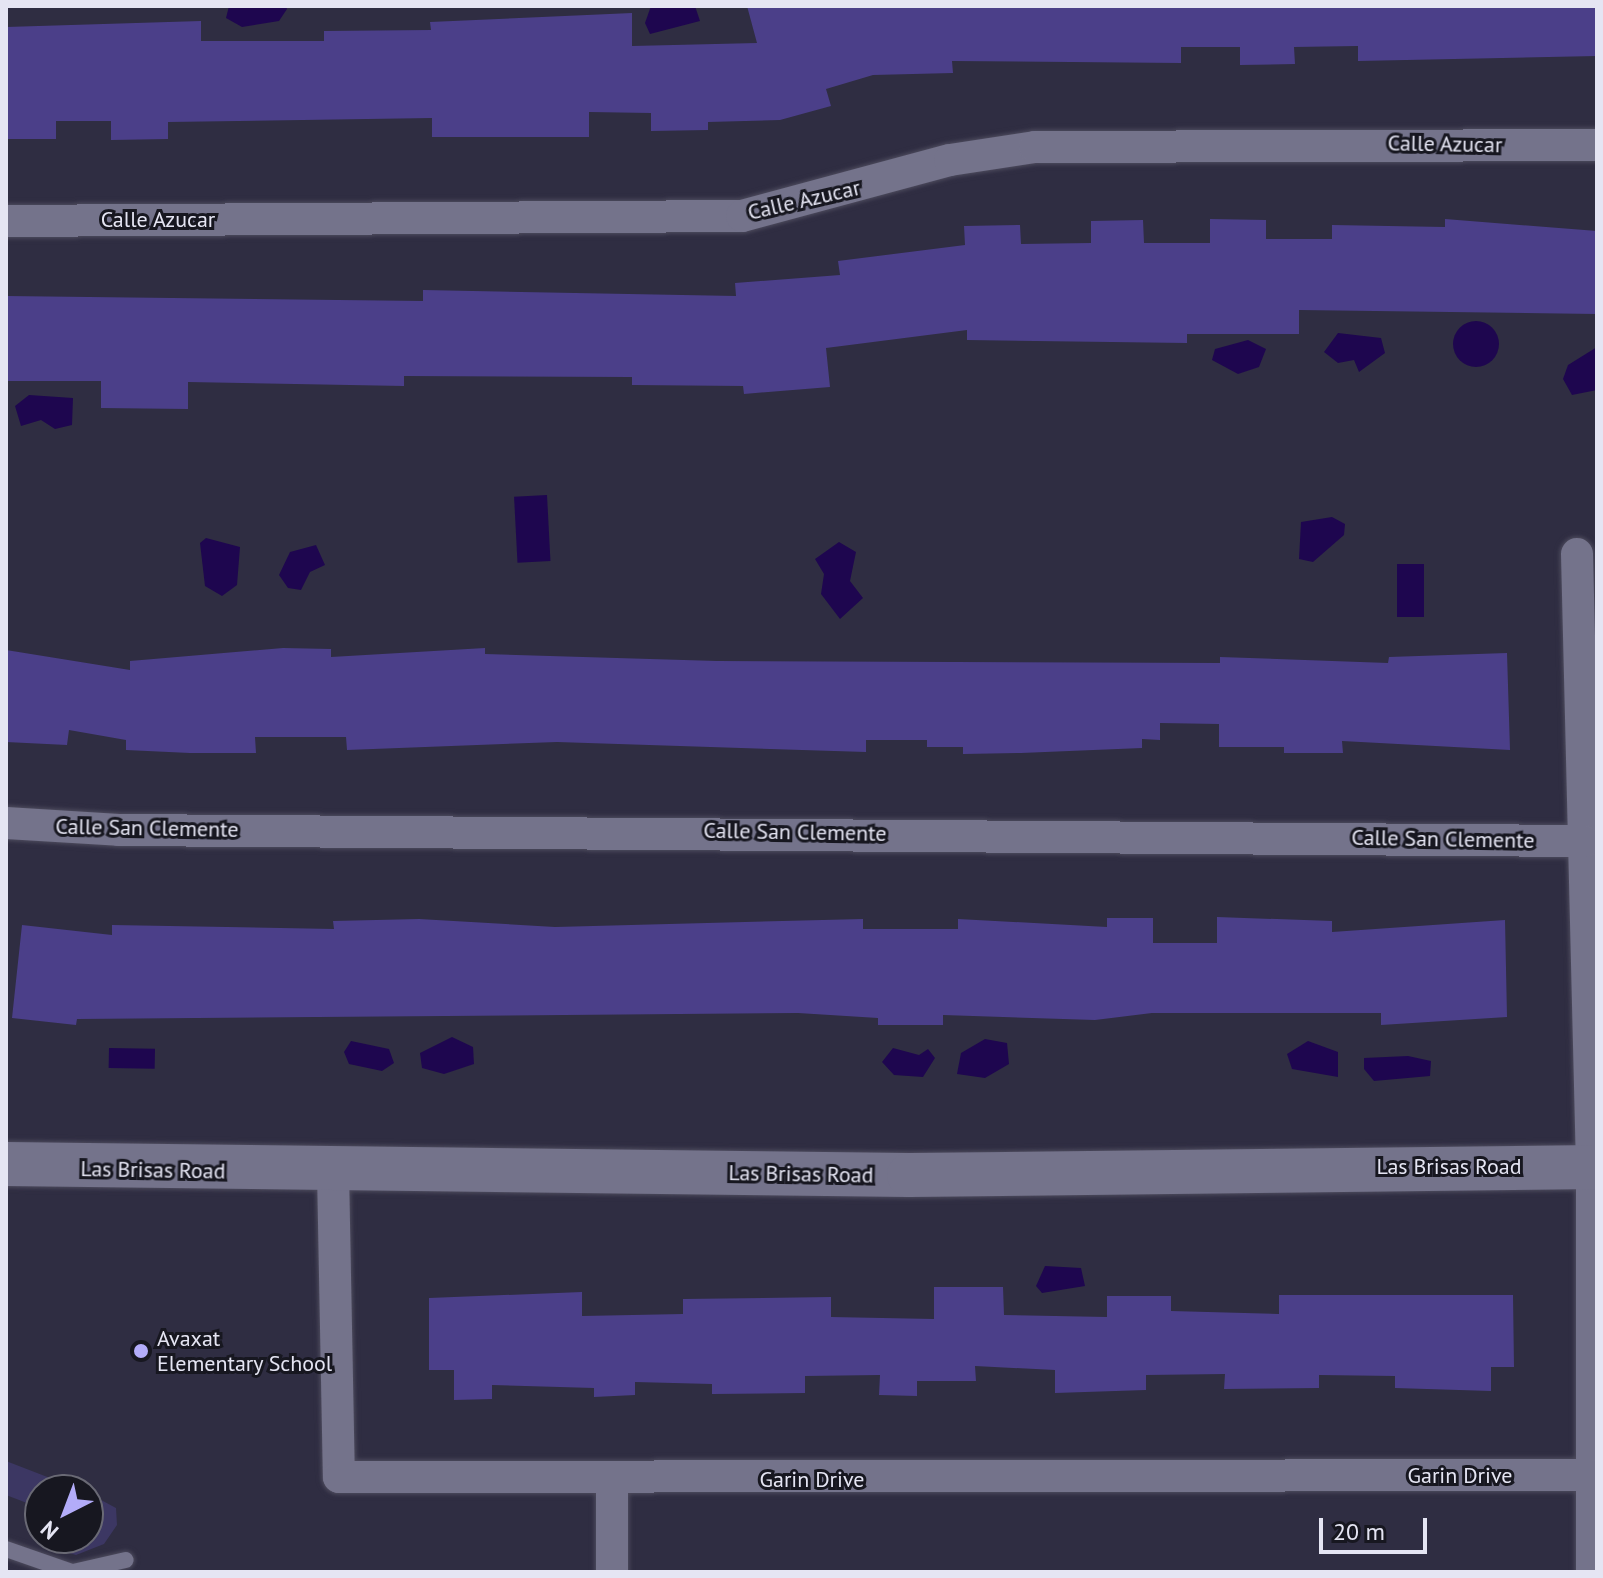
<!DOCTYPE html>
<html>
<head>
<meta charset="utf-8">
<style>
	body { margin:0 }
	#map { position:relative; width:1603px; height:1578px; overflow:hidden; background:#2f2d42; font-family:"PT Sans",sans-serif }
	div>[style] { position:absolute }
	.green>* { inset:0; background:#3c3763 }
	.water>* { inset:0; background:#1e064f; transform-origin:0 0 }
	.round { border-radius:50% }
	.building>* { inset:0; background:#4b3f89 }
	.roads { filter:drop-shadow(0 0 2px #4d4b5d) drop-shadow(0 0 2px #4d4b5d) }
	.lane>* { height:16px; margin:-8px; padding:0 8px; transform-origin:8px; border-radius:8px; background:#74738b }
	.street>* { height:32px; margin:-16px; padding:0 16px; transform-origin:16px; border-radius:16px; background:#74738b }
	.secondary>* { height:44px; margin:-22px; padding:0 22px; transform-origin:22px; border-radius:22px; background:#74738b }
	.dots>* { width:22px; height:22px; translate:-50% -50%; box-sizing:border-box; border:4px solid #171720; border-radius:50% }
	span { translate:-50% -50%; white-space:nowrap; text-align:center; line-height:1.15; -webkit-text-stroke:6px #171720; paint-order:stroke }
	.street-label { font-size:22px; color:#e5e5f3 }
	.poi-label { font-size:22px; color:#e5e5f3 }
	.left { translate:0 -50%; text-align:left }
	.frame { position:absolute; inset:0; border:8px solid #e5e5f3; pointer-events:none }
	.north { position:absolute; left:24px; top:1474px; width:80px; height:80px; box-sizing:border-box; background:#171720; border:2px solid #696974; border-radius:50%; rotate:222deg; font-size:22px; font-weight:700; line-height:32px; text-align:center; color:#e5e5f3 }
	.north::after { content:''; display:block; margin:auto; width:28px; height:36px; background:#b3acf9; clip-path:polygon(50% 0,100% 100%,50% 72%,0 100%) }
	.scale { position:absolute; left:1319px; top:1518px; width:108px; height:36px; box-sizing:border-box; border:4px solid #e5e5f3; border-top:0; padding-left:10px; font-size:24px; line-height:28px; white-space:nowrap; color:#e5e5f3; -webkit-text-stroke:6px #171720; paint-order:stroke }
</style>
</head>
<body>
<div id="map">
	<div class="green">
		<div style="clip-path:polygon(6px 1461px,81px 1490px,40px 1490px,40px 1508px,6px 1495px)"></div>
		<div style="clip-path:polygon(88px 1493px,116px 1508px,117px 1525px,104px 1544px,76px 1555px,67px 1552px,71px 1538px,88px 1538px)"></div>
	</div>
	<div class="water">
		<div style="clip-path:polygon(229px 6px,286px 6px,287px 9px,279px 21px,242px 27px,226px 18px)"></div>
		<div style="clip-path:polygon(651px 6px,695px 6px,700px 21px,650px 34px,645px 23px)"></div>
		<div class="round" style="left:1453px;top:321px;width:46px;height:46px"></div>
		<div style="clip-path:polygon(1338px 333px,1381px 338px,1385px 353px,1359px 372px,1354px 360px,1338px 363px,1324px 352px)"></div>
		<div style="clip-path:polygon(1248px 340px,1266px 349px,1259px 367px,1238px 374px,1212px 360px,1215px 349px)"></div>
		<div style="clip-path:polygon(1597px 347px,1597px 390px,1572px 395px,1563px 379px,1568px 365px)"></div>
		<div style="clip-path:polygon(29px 395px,73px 398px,72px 425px,55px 429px,41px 420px,21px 426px,15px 406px)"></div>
		<div style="left:547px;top:495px;width:66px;height:33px;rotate:87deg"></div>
		<div style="clip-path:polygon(1332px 517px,1345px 524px,1344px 535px,1313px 562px,1299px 559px,1301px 522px)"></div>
		<div style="clip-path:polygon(206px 538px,240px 547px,237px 585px,222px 596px,205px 586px,200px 543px)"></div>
		<div style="clip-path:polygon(839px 542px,856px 552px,850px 581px,863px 598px,840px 619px,821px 594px,824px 574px,815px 559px)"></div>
		<div style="clip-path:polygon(316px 545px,325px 565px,310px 572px,301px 590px,288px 588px,279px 575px,290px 552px)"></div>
		<div style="left:1397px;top:564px;width:27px;height:53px"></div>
		<div style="clip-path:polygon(452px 1037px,473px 1047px,474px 1064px,444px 1074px,422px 1068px,420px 1053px)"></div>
		<div style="clip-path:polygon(985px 1039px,1007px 1043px,1009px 1064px,985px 1078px,957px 1074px,961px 1053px)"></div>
		<div style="clip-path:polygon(351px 1041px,389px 1049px,394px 1063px,382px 1071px,349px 1064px,344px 1052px)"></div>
		<div style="clip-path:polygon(1308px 1041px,1338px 1052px,1338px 1077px,1292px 1069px,1287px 1054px)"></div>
		<div style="left:109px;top:1048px;width:46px;height:20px;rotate:1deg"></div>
		<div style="clip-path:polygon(893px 1048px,919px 1055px,928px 1049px,935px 1058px,923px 1077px,894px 1075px,882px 1062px)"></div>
		<div style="clip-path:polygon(1408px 1056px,1431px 1061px,1430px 1076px,1374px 1081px,1364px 1069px,1364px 1058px)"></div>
		<div style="clip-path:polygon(1045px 1266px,1081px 1268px,1085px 1286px,1042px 1293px,1036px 1286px)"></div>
	</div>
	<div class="building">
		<div style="clip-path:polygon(747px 6px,1597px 6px,1597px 56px,1358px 61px,1358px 46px,1294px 47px,1295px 64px,1240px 65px,1240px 47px,1181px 47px,1181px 63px,952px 61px,953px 73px,873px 75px,826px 89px,831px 106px,780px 120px,708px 122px,708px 130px,651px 131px,651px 113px,589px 112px,589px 137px,432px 137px,432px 118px,168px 122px,168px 139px,111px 140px,111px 121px,56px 121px,56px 139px,6px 139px,6px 27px,201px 21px,201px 41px,324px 41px,324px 31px,431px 30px,430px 22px,632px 13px,632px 46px,757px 43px)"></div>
		<div style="clip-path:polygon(1210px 219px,1266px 220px,1266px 239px,1332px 239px,1332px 225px,1445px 227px,1445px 219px,1597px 231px,1597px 314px,1299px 310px,1299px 334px,1187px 334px,1187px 343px,967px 340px,967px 330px,826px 348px,830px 387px,744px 394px,743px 386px,632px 385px,632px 377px,404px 376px,404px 386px,188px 382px,188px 409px,101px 408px,101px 381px,6px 381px,6px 296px,423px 301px,423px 290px,736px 296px,735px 283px,840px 275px,838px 261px,965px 245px,964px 226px,1020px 225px,1021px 244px,1091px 243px,1091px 221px,1143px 220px,1144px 243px,1210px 243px)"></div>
		<div style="clip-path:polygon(283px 648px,331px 649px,331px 657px,485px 648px,485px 654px,717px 661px,1220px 663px,1220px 657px,1388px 663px,1389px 657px,1507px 653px,1510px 750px,1342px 741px,1343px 753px,1284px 753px,1284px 747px,1219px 747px,1219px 724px,1160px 723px,1160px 740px,1142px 739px,1142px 748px,1021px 753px,963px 754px,963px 747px,927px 747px,927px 740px,866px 740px,866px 752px,557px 742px,347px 750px,346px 737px,255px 737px,256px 753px,190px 753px,126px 750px,126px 740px,69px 730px,67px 745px,6px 742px,6px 650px,130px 670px,130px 661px)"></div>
		<div style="clip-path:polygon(1217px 917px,1332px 921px,1332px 932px,1505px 920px,1507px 1017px,1381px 1025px,1381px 1013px,1152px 1013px,1095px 1020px,943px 1015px,943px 1025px,878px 1025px,878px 1018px,798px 1013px,77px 1019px,76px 1025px,12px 1018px,22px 925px,112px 935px,112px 925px,334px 929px,333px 921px,419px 919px,555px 927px,863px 919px,863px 929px,958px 929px,958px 919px,1107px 927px,1107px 918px,1153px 918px,1153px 943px,1217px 943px)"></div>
		<div style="clip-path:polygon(934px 1287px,1003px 1287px,1004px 1315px,1107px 1317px,1107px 1296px,1171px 1296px,1171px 1311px,1279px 1314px,1279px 1295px,1513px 1295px,1514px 1367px,1491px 1367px,1491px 1391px,1395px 1388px,1395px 1376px,1319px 1375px,1319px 1388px,1224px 1389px,1225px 1374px,1146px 1375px,1146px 1390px,1055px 1393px,1055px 1370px,975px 1366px,976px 1381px,917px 1381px,917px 1396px,879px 1395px,880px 1375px,805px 1376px,805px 1393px,712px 1394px,712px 1384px,635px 1382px,635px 1395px,594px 1397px,594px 1388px,492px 1385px,492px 1399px,454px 1400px,454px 1370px,429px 1370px,429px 1298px,582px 1292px,582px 1316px,683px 1314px,683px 1299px,831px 1297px,831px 1317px,934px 1319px)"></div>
	</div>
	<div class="roads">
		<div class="lane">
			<div style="left:6px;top:1549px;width:70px;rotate:19.2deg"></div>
			<div style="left:73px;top:1572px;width:54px;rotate:-12.8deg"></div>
		</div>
		<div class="street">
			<div style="left:6px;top:221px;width:736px;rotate:-0.39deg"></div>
			<div style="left:742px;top:216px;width:215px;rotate:-15.1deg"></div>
			<div style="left:950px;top:160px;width:86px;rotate:-8.7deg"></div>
			<div style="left:1035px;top:147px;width:562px;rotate:-0.2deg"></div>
			<div style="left:1577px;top:554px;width:614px;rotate:88.6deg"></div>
			<div style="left:1592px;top:1168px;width:404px;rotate:90deg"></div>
			<div style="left:6px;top:823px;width:113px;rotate:3.5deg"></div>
			<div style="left:119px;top:830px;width:1465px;rotate:0.43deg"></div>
			<div style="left:333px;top:1171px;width:306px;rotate:88.9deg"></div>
			<div style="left:339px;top:1477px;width:1252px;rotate:-0.09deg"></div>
			<div style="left:612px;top:1572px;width:91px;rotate:-90deg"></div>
		</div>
		<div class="secondary">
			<div style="left:6px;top:1164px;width:903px;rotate:0.7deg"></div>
			<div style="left:909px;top:1175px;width:688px;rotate:-0.67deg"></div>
		</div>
	</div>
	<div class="dots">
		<div style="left:141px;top:1351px;background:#b3acf9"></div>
	</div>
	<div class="street-label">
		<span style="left:1445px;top:144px;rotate:1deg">Calle Azucar</span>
		<span style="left:804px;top:200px;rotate:-13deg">Calle Azucar</span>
		<span style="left:158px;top:220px">Calle Azucar</span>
		<span style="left:147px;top:828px;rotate:1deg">Calle San Clemente</span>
		<span style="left:795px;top:832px;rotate:1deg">Calle San Clemente</span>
		<span style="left:1443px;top:839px;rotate:1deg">Calle San Clemente</span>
		<span style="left:1449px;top:1167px">Las Brisas Road</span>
		<span style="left:153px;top:1170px;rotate:1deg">Las Brisas Road</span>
		<span style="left:801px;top:1174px;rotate:1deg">Las Brisas Road</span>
		<span style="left:1460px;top:1476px">Garin Drive</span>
		<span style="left:812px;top:1480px">Garin Drive</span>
	</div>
	<div class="poi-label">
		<span class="left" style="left:157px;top:1351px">Avaxat<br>Elementary School</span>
	</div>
	<div class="frame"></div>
	<div class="north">N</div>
	<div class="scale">20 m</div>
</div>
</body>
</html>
